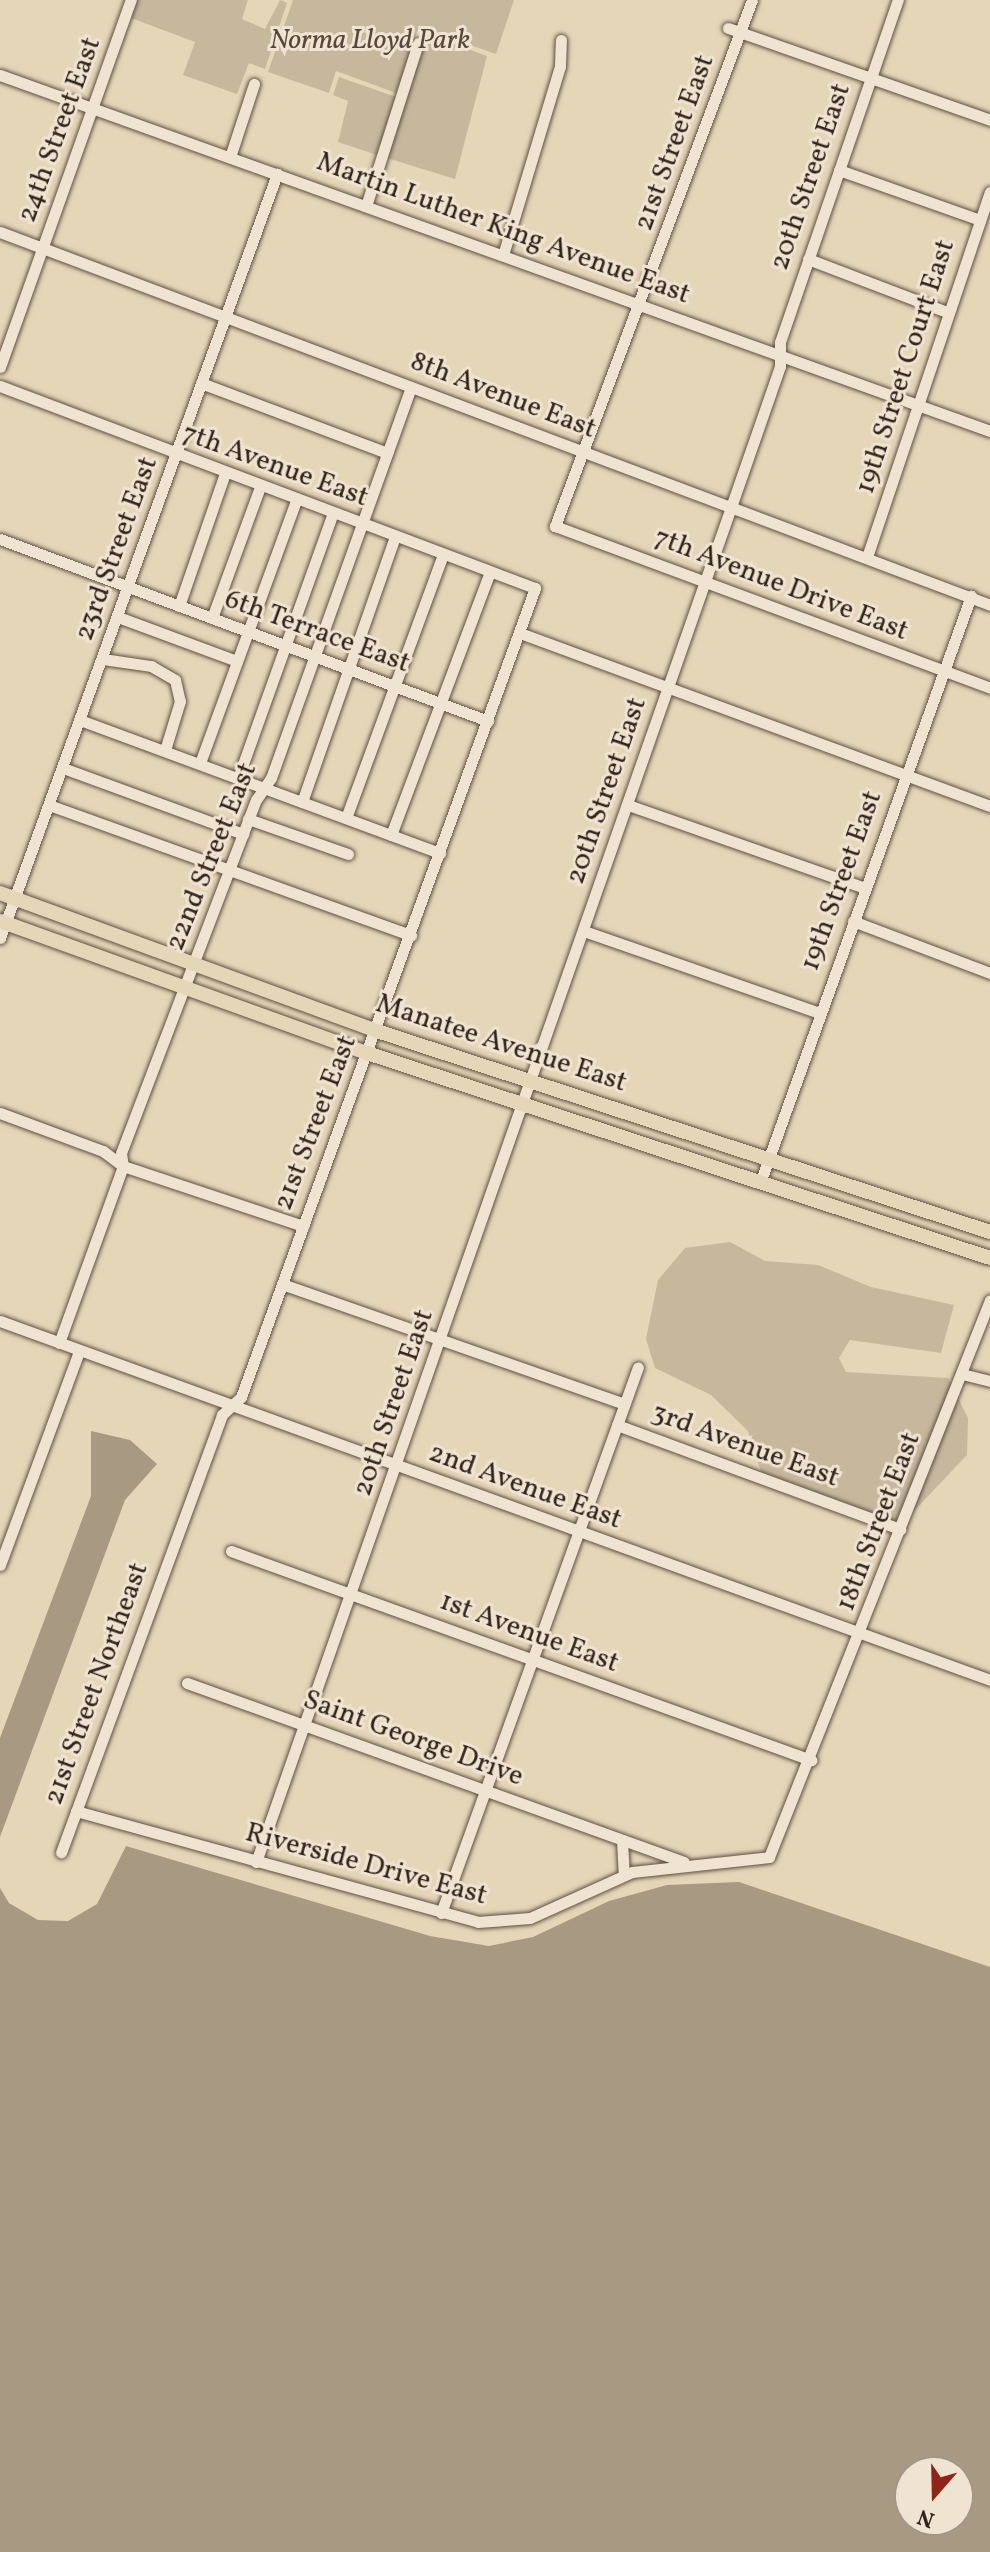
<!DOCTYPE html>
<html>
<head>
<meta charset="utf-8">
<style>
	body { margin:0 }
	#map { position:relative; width:990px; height:2552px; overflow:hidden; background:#e6d6b8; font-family:Vollkorn,serif }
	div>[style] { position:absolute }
	.green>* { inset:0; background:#c7b89d }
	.water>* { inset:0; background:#a89983 }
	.roads { filter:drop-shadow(0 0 2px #5e5043) drop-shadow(0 0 2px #5e5043) }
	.minor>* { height:11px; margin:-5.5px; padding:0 5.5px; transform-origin:5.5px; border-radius:5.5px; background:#efe4d1 }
	.major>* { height:14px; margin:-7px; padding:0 7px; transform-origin:7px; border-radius:7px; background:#e6d6b8 }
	span { translate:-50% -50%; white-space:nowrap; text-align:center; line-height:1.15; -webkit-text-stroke:6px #efe4d1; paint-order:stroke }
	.park-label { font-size:28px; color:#56483c; font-style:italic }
	.street-label { font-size:28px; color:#31231c }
	.north { position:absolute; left:894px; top:2456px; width:80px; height:80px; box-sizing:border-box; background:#efe4d1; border:2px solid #a39789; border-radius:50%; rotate:200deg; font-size:22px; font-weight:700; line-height:32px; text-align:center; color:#31231c }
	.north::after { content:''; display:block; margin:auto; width:28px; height:36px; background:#8f2418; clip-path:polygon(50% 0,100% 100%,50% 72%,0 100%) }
</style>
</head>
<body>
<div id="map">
	<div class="green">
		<div style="clip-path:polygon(137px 0,248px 0,242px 19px,265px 29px,280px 0,287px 3px,265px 69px,249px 63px,237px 94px,183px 75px,195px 42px,131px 18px)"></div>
		<div style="clip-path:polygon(293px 0,514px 0,496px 54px,419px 27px,396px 93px,336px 71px,329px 93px,268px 72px)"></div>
		<div style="clip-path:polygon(421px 32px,487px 56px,455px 179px,387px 158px,424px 39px)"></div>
		<div style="clip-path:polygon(339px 77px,396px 97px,377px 155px,338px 142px,348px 101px,333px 95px)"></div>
		<div style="clip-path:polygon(730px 1242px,765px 1261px,818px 1265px,871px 1287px,954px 1305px,941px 1353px,850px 1340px,839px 1358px,846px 1372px,948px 1378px,952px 1386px,898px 1522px,761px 1472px,748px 1431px,711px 1395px,655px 1368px,646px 1339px,658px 1280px,685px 1248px)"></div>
		<div style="clip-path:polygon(958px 1398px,968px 1418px,967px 1455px,913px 1512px)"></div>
	</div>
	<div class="water">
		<div style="clip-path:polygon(91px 1431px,130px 1440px,157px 1464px,125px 1500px,0 1837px,0 1738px,91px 1496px)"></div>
		<div style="clip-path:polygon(evenodd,126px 1846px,430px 1936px,489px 1946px,533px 1937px,609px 1901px,667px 1885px,739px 1882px,990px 1967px,990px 2552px,0 2552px,0 1888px,9px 1903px,38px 1920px,68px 1921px,97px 1904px,126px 1846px,958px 2472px,958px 2520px,910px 2520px,910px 2472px,958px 2472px)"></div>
	</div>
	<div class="roads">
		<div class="minor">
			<div style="left:752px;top:0;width:562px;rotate:110.53deg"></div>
			<div style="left:555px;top:526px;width:464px;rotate:20.4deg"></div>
			<div style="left:728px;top:28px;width:278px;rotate:19.3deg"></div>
			<div style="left:0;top:75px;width:1052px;rotate:19.78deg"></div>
			<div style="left:230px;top:157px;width:77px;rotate:-71.8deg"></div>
			<div style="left:839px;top:170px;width:150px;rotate:19.5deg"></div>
			<div style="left:366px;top:206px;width:171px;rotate:-72.3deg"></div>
			<div style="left:0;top:232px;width:1058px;rotate:20.64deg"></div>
			<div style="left:503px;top:255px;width:197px;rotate:-73.2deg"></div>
			<div style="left:560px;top:66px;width:26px;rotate:-88deg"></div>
			<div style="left:808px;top:259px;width:149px;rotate:20.9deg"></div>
			<div style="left:0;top:367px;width:390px;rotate:-70.4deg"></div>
			<div style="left:201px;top:383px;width:199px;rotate:20.6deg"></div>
			<div style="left:0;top:386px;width:572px;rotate:20.69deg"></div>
			<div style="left:535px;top:588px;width:861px;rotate:109.97deg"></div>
			<div style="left:241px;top:1397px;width:26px;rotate:137deg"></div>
			<div style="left:222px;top:1415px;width:466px;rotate:110.2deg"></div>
			<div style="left:0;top:539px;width:521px;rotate:20.45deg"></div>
			<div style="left:867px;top:557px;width:385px;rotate:-71.4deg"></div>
			<div style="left:179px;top:606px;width:141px;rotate:-70.9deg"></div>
			<div style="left:118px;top:617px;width:127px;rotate:20.3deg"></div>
			<div style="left:212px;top:618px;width:140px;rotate:-69.9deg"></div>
			<div style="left:520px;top:633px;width:501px;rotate:20.21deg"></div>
			<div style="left:103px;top:659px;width:49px;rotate:8.3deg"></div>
			<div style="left:151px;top:666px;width:28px;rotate:30deg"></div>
			<div style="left:175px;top:680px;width:22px;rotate:77deg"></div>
			<div style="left:180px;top:701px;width:51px;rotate:107deg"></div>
			<div style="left:80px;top:720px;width:384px;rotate:20.3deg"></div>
			<div style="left:200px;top:763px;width:280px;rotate:-69.9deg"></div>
			<div style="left:63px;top:768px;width:192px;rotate:20.1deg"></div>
			<div style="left:238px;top:778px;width:282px;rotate:-70.3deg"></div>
			<div style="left:302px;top:802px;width:282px;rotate:-70.7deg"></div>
			<div style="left:49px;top:805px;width:385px;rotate:19.8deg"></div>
			<div style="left:628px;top:805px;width:251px;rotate:19.3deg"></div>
			<div style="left:346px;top:818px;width:281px;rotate:-69.8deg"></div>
			<div style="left:248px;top:819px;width:106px;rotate:19.3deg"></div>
			<div style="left:391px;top:835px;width:281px;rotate:-69.4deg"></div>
			<div style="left:853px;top:921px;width:147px;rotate:20.8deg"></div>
			<div style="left:584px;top:931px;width:250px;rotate:19.2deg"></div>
			<div style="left:0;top:938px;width:813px;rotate:-70.07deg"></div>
			<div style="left:0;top:1113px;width:110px;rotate:20.3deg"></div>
			<div style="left:103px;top:1151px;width:25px;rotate:37deg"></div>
			<div style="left:123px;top:1166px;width:190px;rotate:18.4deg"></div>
			<div style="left:760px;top:1183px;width:624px;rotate:-70.23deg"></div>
			<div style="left:282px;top:1284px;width:363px;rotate:19.3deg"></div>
			<div style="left:0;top:1321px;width:1053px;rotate:19.93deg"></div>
			<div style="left:59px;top:1343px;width:188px;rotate:-70.1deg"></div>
			<div style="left:123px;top:1166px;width:13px;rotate:-99deg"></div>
			<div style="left:121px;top:1153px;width:378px;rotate:-69.1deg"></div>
			<div style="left:256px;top:800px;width:27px;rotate:-56deg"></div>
			<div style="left:271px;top:778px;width:415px;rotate:-70.3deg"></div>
			<div style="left:962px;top:1374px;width:29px;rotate:14deg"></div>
			<div style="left:617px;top:1425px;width:302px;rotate:20.2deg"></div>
			<div style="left:231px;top:1551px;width:617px;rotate:19.82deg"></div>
			<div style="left:0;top:1565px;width:228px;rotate:-69.7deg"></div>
			<div style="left:187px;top:1683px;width:528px;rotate:19.81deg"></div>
			<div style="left:76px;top:1811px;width:417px;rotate:15.4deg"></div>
			<div style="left:478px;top:1922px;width:52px;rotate:-4.4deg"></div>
			<div style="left:530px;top:1918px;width:112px;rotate:-24.3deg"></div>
			<div style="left:632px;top:1872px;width:138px;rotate:-6.2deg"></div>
			<div style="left:769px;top:1857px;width:599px;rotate:-68.36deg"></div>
			<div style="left:622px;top:1840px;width:34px;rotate:87deg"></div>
			<div style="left:256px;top:1862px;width:1436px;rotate:-70.68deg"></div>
			<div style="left:731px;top:507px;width:149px;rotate:-70.8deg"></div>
			<div style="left:780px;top:366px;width:24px;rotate:-90deg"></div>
			<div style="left:780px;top:342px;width:362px;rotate:-71deg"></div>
			<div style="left:441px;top:1913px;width:580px;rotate:-70.16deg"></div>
		</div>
		<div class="major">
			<div style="left:0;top:893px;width:401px;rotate:20.1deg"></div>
			<div style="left:377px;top:1031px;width:645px;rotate:18.15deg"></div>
			<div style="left:0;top:921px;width:390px;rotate:19.8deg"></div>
			<div style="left:367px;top:1053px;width:656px;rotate:18.21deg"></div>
		</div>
	</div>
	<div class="park-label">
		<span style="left:370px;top:41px">Norma Lloyd Park</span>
	</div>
	<div class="street-label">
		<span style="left:60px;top:130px;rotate:-70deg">24th Street East</span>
		<span style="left:675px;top:143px;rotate:-70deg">21st Street East</span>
		<span style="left:811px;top:177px;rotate:-71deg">20th Street East</span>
		<span style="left:503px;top:229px;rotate:20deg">Martin Luther King Avenue East</span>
		<span style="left:906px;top:367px;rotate:-72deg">19th Street Court East</span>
		<span style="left:503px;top:396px;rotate:21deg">8th Avenue East</span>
		<span style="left:275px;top:466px;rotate:20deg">7th Avenue East</span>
		<span style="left:117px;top:549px;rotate:-70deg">23rd Street East</span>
		<span style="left:781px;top:585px;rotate:21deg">7th Avenue Drive East</span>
		<span style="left:317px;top:632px;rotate:20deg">6th Terrace East</span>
		<span style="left:607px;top:791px;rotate:-71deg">20th Street East</span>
		<span style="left:212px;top:857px;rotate:-68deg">22nd Street East</span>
		<span style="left:842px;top:881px;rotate:-70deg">19th Street East</span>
		<span style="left:501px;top:1044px;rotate:18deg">Manatee Avenue East</span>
		<span style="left:316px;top:1123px;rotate:-69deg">21st Street East</span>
		<span style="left:394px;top:1403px;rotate:-71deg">20th Street East</span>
		<span style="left:745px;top:1446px;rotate:20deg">3rd Avenue East</span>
		<span style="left:525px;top:1487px;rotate:20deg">2nd Avenue East</span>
		<span style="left:879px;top:1522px;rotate:-69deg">18th Street East</span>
		<span style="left:529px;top:1633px;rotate:20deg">1st Avenue East</span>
		<span style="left:97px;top:1684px;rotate:-70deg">21st Street Northeast</span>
		<span style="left:413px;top:1739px;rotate:20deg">Saint George Drive</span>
		<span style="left:366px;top:1865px;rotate:15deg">Riverside Drive East</span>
	</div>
	<div class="north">N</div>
</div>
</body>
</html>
